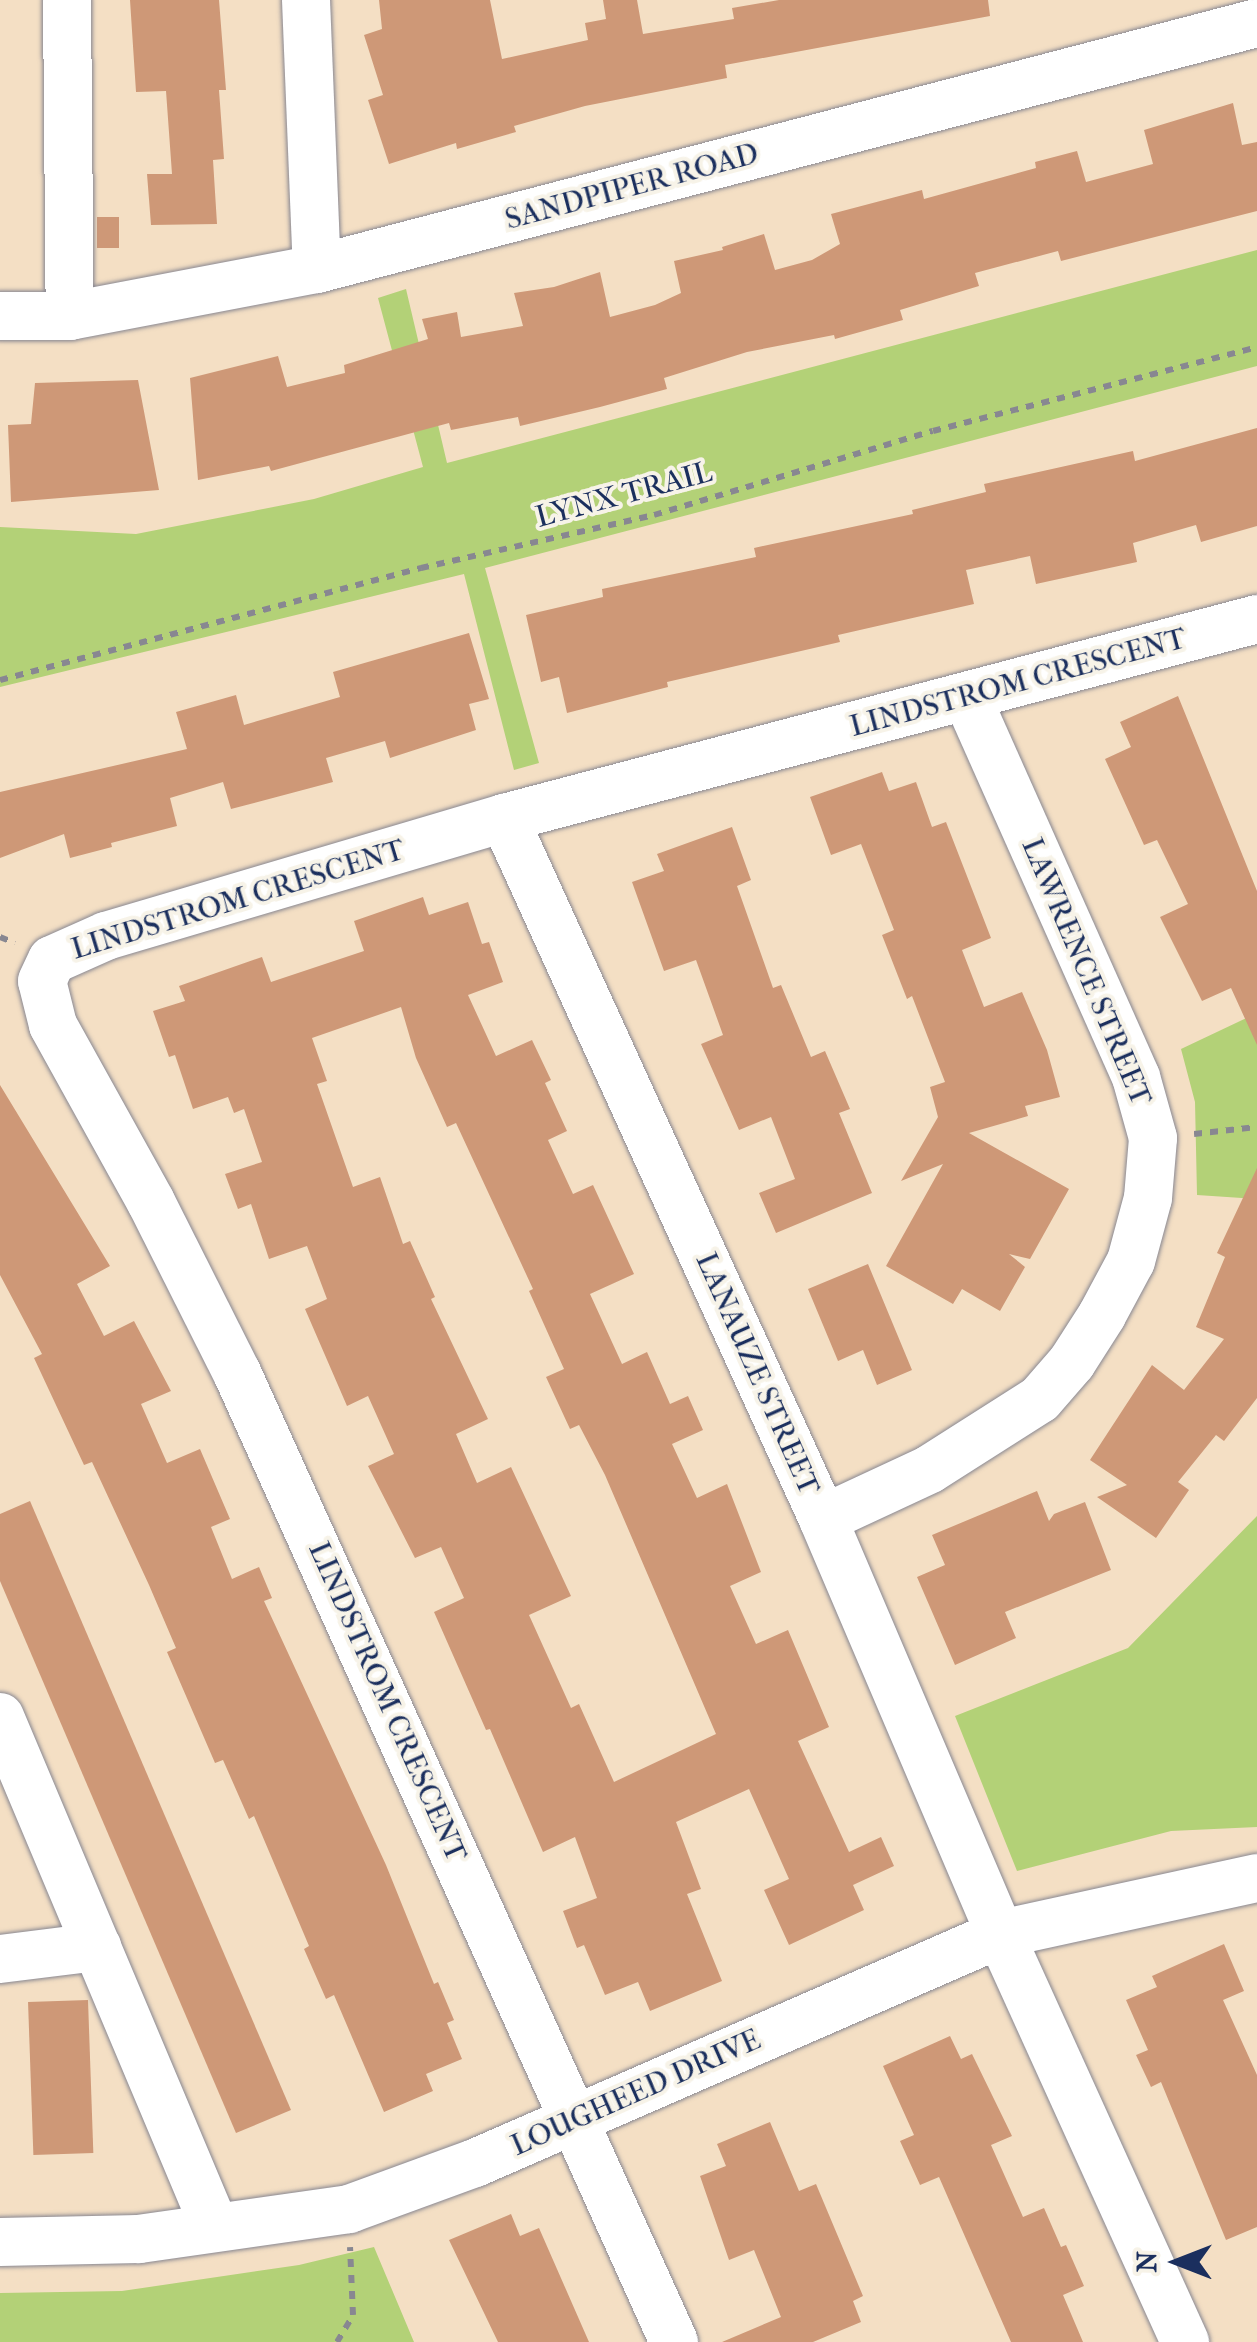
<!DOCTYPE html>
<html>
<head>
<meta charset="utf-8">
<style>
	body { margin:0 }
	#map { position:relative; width:1257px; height:2342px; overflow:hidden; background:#f4dfc4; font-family:"IM FELL French Canon",serif }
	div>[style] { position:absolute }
	.green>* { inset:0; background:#b3d177 }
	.building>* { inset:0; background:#ce9877; transform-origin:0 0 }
	.path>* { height:6px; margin-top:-3px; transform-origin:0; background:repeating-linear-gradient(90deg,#888791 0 8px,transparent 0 16px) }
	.roads { filter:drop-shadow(0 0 2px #888791) drop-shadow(0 0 2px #888791) }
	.minor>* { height:48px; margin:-24px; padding:0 24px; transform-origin:24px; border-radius:24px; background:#fff }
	span { translate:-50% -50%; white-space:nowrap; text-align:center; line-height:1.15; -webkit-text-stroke:8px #f7f3e8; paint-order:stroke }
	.street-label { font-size:30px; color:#1b2f5e }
	.north { position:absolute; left:1127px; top:2212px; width:100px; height:100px; -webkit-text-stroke:8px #f7f3e8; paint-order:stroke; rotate:270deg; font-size:28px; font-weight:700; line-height:40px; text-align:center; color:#1b2f5e }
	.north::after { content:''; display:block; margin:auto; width:35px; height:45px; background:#1b2f5e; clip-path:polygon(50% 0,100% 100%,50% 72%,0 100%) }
</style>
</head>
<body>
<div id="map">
	<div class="green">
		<div style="clip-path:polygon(1257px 250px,1257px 366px,485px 568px,539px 763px,514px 770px,464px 574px,0 687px,0 527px,136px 534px,314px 499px,423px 467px,378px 298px,406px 289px,447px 463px)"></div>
		<div style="clip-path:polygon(1257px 1013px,1257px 1199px,1197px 1195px,1195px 1102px,1181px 1049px)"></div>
		<div style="clip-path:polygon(1257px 1516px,1257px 1827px,1171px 1831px,1017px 1871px,955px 1716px,1128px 1648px)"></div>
		<div style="clip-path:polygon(374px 2247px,414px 2342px,0 2342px,0 2293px,122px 2291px,299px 2265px)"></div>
	</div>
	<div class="building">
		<div style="clip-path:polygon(130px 0,219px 0,226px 90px,219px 90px,224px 159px,213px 160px,217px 224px,151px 225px,147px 174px,172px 174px,166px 91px,136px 92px)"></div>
		<div style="clip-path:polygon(379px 0,490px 0,502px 59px,588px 40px,585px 23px,606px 19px,603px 0,637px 0,643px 34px,734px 19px,732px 8px,779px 0,988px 0,990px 16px,725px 65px,727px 78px,585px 106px,514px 126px,516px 132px,457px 149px,456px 143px,389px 164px,368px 100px,383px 95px,364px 35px,382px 29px)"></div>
		<div style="clip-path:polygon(1233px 103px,1242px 145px,1257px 142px,1257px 211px,1061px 261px,1058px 251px,975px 273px,979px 286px,900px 310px,903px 320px,835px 339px,834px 335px,747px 352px,664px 378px,667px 389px,600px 407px,520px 426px,518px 417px,451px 430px,449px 423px,271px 471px,269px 466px,198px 480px,190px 378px,278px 356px,287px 387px,345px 373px,344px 365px,428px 339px,422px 319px,457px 312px,461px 337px,523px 326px,514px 293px,554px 287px,600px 272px,610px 317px,655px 305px,681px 293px,674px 261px,723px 250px,722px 247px,764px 234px,775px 270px,812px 260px,840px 244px,831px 214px,922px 190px,924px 199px,1036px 168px,1035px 162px,1077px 151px,1086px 182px,1153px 164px,1144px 130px)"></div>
		<div style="left:97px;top:217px;width:22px;height:31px"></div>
		<div style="clip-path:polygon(138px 380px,159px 490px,11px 502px,8px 425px,31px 424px,35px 383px)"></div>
		<div style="clip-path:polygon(1257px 428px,1257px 526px,1201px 542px,1196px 525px,1133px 543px,1137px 562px,1036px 584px,1030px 556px,966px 570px,974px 604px,838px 635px,840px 642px,667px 682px,668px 687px,567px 713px,559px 677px,541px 682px,526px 615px,603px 597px,602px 589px,756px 557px,754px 548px,913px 514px,912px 510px,986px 492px,984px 484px,1133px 451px,1135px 461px)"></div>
		<div style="clip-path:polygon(469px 633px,489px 699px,469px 704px,476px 730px,390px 758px,385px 741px,326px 758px,333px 782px,231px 809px,223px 782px,170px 798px,177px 826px,111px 843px,112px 847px,70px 858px,64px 834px,0 858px,0 792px,187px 749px,176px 712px,236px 695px,244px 725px,340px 697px,333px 672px)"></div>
		<div style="clip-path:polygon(1178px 696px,1257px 891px,1257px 1045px,1231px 988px,1202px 1001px,1160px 917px,1188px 904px,1157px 840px,1144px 845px,1105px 759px,1131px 747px,1120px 722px)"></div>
		<div style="clip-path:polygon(882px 772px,889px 791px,916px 782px,932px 827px,946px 822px,991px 938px,962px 950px,984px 1007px,1022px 992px,1047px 1050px,1060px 1097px,1025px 1106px,1028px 1116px,969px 1133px,1069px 1189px,1030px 1259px,1009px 1254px,1025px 1267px,1000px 1311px,962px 1289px,953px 1304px,886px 1266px,943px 1164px,901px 1181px,938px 1117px,930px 1087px,945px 1082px,912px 996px,907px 999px,882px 935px,894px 930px,861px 844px,831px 855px,810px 797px)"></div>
		<div style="clip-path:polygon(732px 827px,751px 880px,737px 886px,773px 988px,781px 985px,811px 1057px,825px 1051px,850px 1109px,839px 1113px,872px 1193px,776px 1233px,759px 1193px,795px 1179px,771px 1117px,739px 1130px,701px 1044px,723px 1035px,696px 960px,664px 971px,632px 882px,664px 871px,657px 854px)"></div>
		<div style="clip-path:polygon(evenodd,423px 897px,429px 915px,468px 902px,482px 944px,489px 942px,503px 982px,468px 995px,496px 1056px,532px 1040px,551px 1080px,545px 1083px,567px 1131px,548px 1140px,573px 1194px,593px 1185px,634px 1274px,590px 1294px,622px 1364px,647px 1352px,670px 1404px,688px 1396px,703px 1430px,672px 1444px,697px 1498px,727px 1484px,761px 1572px,730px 1586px,756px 1644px,788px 1630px,829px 1727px,798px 1741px,849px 1852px,881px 1837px,894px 1866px,853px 1885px,864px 1910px,789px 1945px,764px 1890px,789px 1879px,749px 1789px,676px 1822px,701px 1889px,687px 1894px,722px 1981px,650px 2011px,638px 1982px,605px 1995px,584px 1945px,577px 1948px,563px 1911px,597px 1898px,575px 1837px,543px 1852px,490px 1729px,486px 1730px,434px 1612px,464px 1598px,441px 1547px,415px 1558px,368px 1466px,394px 1454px,368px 1396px,347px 1406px,305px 1309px,327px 1299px,307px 1246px,269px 1259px,251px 1204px,238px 1209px,225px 1174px,262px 1162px,244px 1109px,234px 1113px,228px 1097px,193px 1109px,175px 1055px,169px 1057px,153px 1011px,185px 1001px,179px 986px,262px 957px,271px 982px,364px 951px,354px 921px,423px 897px,401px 1007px,416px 1058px,447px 1127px,456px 1123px,533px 1289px,529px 1291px,564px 1369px,546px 1377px,570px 1429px,579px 1425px,605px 1475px,716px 1734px,614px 1782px,579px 1704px,571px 1708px,529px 1615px,571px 1596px,511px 1467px,477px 1483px,456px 1434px,488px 1419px,431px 1299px,435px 1297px,410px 1241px,403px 1244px,380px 1177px,353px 1187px,317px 1084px,327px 1081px,312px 1038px,401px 1007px)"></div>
		<div style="clip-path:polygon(0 1085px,110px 1266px,77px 1284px,104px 1336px,134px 1321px,171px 1391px,141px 1404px,167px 1463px,200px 1449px,230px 1519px,211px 1527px,232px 1579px,259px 1567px,272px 1598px,264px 1601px,386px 1865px,434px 1984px,438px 1982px,454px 2020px,447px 2023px,462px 2059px,426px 2074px,433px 2091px,384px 2112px,334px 1995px,326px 1999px,304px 1949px,309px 1946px,254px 1816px,249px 1819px,223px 1760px,215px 1763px,167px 1652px,176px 1648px,149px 1585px,92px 1462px,84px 1465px,34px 1358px,42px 1354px,0 1275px)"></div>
		<div style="clip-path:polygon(1257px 1168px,1257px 1398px,1224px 1441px,1216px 1435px,1178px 1482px,1189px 1490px,1156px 1538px,1097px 1497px,1127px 1485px,1090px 1460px,1152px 1365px,1184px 1390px,1224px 1339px,1196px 1327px,1225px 1257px,1217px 1253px)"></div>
		<div style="clip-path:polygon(868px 1264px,912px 1370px,877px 1385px,863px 1350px,838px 1361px,808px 1289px)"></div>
		<div style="clip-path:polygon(1037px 1491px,1049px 1521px,1054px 1514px,1085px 1502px,1111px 1570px,1005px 1612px,1016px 1638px,955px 1665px,917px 1577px,945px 1565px,932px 1535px)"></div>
		<div style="clip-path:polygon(30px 1501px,291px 2110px,236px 2133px,0 1581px,0 1514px)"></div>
		<div style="clip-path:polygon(1224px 1944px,1244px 1991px,1223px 2000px,1257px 2075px,1257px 2227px,1226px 2240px,1161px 2082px,1151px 2087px,1136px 2055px,1148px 2050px,1126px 2000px,1157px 1987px,1152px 1976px)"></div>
		<div style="left:88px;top:2000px;width:153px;height:60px;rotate:88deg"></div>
		<div style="clip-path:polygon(950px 2036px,961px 2059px,972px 2054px,1012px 2136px,991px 2145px,1023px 2217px,1044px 2208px,1061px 2247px,1066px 2245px,1084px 2286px,1063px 2295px,1083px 2342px,1011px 2342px,939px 2177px,920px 2185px,900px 2141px,914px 2135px,883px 2066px)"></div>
		<div style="clip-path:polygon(770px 2122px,799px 2191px,816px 2184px,863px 2296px,853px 2301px,861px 2322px,813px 2342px,722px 2342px,781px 2317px,754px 2250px,729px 2260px,700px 2176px,726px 2166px,717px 2144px)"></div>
		<div style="clip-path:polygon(511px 2214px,520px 2236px,539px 2228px,589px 2342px,498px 2342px,449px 2240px)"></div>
	</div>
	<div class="path">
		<div style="left:0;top:680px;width:436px;rotate:-14.9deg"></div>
		<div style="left:421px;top:568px;width:239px;rotate:-12.8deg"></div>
		<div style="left:654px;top:515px;width:291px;rotate:-16.8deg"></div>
		<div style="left:933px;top:431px;width:335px;rotate:-14.5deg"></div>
		<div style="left:0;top:937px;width:16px;rotate:22deg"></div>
		<div style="left:1194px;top:1134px;width:63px;rotate:-6.3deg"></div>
		<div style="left:337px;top:2342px;width:31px;rotate:-59deg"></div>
		<div style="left:353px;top:2315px;width:68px;rotate:-92.5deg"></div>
	</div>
	<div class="roads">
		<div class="minor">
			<div style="left:67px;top:0;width:316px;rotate:89.5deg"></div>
			<div style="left:306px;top:0;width:269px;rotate:87.7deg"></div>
			<div style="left:0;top:316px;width:70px"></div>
			<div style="left:70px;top:316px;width:251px;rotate:-10.8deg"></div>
			<div style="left:317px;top:269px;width:972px;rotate:-14.67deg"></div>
			<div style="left:504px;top:818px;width:770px;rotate:65.53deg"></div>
			<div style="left:823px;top:1519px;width:451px;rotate:66.9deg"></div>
			<div style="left:1000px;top:1934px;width:448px;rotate:65.6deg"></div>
			<div style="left:823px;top:1519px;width:118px;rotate:-25deg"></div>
			<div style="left:930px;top:1469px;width:130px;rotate:-32.5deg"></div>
			<div style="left:1040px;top:1399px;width:49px;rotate:-49.1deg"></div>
			<div style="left:1072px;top:1362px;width:56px;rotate:-57.4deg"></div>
			<div style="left:1102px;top:1315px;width:61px;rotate:-61.8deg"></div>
			<div style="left:1131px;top:1261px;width:65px;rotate:-74.9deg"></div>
			<div style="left:1148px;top:1198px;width:60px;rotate:-85.2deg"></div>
			<div style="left:1153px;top:1138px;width:63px;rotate:-105.6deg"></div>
			<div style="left:1136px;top:1077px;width:415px;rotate:-114deg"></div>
			<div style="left:0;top:1717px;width:554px;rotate:67.18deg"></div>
			<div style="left:0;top:1959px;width:98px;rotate:-7.1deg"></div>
			<div style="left:0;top:2242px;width:139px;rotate:-1.2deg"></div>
			<div style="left:139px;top:2239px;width:212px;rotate:-8.1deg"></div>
			<div style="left:349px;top:2209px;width:134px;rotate:-20.1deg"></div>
			<div style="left:475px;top:2163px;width:573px;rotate:-23.57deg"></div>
			<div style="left:1000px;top:1934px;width:263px;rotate:-12.3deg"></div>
			<div style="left:674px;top:2342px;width:1063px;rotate:-114.27deg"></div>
			<div style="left:237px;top:1373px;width:191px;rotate:-116.7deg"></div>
			<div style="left:151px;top:1202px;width:202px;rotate:-119deg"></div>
			<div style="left:53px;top:1025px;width:45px;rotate:-104deg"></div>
			<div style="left:42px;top:981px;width:23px;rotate:-65deg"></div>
			<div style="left:52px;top:960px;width:59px;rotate:-24deg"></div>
			<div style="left:106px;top:936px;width:415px;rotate:-16.5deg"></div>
			<div style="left:504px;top:818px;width:779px;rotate:-14.8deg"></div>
		</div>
	</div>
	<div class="street-label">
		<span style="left:632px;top:187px;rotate:-15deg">SANDPIPER ROAD</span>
		<span style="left:624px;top:495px;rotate:-15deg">LYNX TRAIL</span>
		<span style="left:1018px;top:683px;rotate:-15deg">LINDSTROM CRESCENT</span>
		<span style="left:238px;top:900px;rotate:-17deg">LINDSTROM CRESCENT</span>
		<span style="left:1086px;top:972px;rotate:67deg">LAWRENCE STREET</span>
		<span style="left:757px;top:1374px;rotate:66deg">LANAUZE STREET</span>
		<span style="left:387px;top:1702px;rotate:66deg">LINDSTROM CRESCENT</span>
		<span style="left:636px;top:2093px;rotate:-24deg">LOUGHEED DRIVE</span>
	</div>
	<div class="north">N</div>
</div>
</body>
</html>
